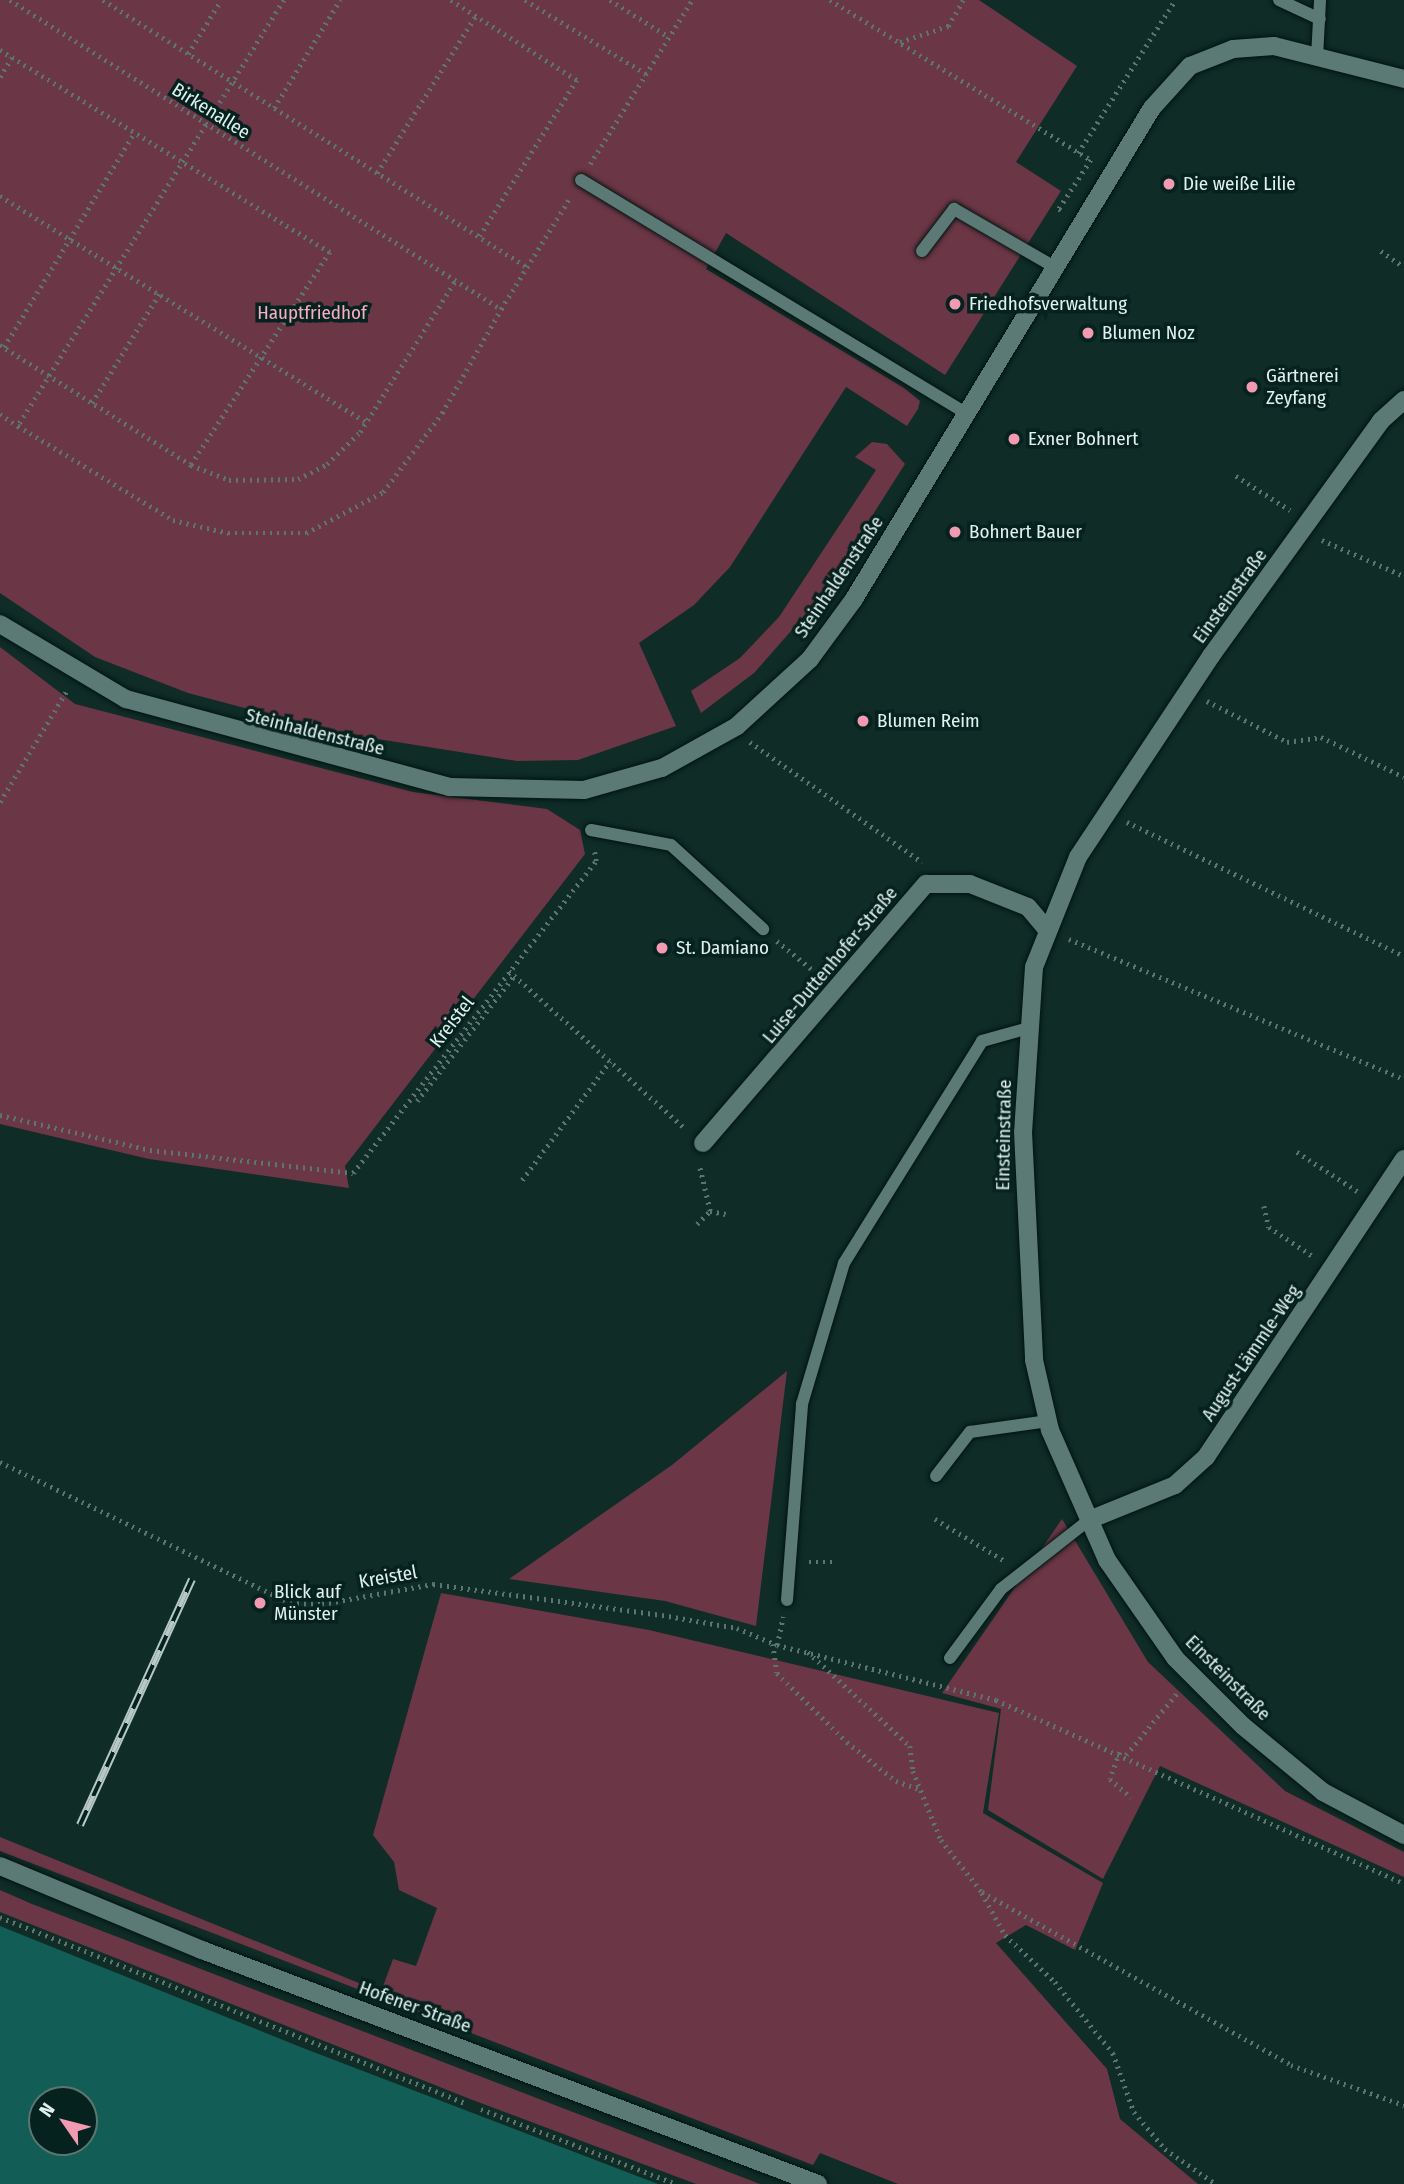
<!DOCTYPE html>
<html>
<head>
<meta charset="utf-8">
<style>
	body { margin:0 }
	#map { position:relative; width:1404px; height:2184px; overflow:hidden; background:#0f2c27; font-family:"Fira Sans Condensed",sans-serif }
	div>[style] { position:absolute }
	.green>* { inset:0; background:#6b3646 }
	.water>* { inset:0; background:#125d55 }
	.path>* { height:4.5px; margin-top:-2.25px; transform-origin:0; background:repeating-linear-gradient(90deg,#5d7571 0 2px,transparent 0 7px) }
	.roads { filter:drop-shadow(0 0 2px #001410) drop-shadow(0 0 2px #001410) }
	.service>* { height:12px; margin:-6px; padding:0 6px; transform-origin:6px; border-radius:6px; background:#5c7a75 }
	.minor>* { height:18px; margin:-9px; padding:0 9px; transform-origin:9px; border-radius:9px; background:#5c7a75 }
	.tertiary>* { height:18px; margin:-9px; padding:0 9px; transform-origin:9px; border-radius:9px; background:#5c7a75 }
	.rail>* { height:8px; margin-top:-4px; transform-origin:0; background:repeating-linear-gradient(90deg,#05221e 0 16px,#b7c9c6 0 32px); box-sizing:border-box; border-block:2px solid #b7c9c6 }
	.dots>* { width:19px; height:19px; translate:-50% -50%; box-sizing:border-box; border:4px solid #05221e; border-radius:50% }
	span { translate:-50% -50%; white-space:nowrap; text-align:center; line-height:1.15; -webkit-text-stroke:7px #05221e; paint-order:stroke }
	.street-label { font-size:19px; color:#e1f1ee }
	.poi-label { font-size:19px; color:#e1f1ee }
	.left { translate:0 -50%; text-align:left }
	.park-label { font-size:19px; color:#faacc1 }
	.north { position:absolute; left:28px; top:2086px; width:70px; height:70px; box-sizing:border-box; background:#05221e; border:2px solid #5d7571; border-radius:50%; rotate:305deg; font-size:19px; font-weight:700; line-height:28px; text-align:center; color:#e1f1ee }
	.north::after { content:''; display:block; margin:auto; width:24px; height:32px; background:#f19ab2; clip-path:polygon(50% 0,100% 100%,50% 72%,0 100%) }
</style>
</head>
<body>
<div id="map">
	<div class="green">
		<div style="clip-path:polygon(0 0,979px 0,1077px 66px,1016px 162px,1061px 191px,945px 375px,726px 233px,706px 269px,904px 388px,920px 401px,918px 409px,907px 426px,846px 387px,730px 567px,694px 605px,639px 643px,676px 726px,578px 760px,517px 761px,340px 733px,188px 693px,95px 657px,0 593px)"></div>
		<div style="clip-path:polygon(872px 442px,887px 444px,905px 464px,820px 598px,754px 673px,701px 713px,691px 691px,740px 658px,779px 617px,876px 470px,855px 457px)"></div>
		<div style="clip-path:polygon(0 647px,75px 704px,413px 792px,547px 809px,580px 830px,585px 854px,345px 1166px,349px 1188px,149px 1159px,0 1124px)"></div>
		<div style="clip-path:polygon(787px 1371px,756px 1626px,665px 1601px,509px 1579px,672px 1465px)"></div>
		<div style="clip-path:polygon(1062px 1519px,1148px 1662px,1285px 1791px,1404px 1852px,1404px 1877px,1160px 1766px,1103px 1879px,988px 1810px,1001px 1709px,942px 1693px)"></div>
		<div style="clip-path:polygon(441px 1593px,649px 1630px,999px 1713px,983px 1813px,1103px 1883px,1075px 1950px,1026px 1925px,996px 1943px,1107px 2069px,1120px 2119px,1198px 2184px,898px 2184px,820px 2153px,813px 2165px,0 1851px,0 1837px,381px 1992px,393px 1959px,416px 1966px,437px 1908px,399px 1890px,394px 1862px,373px 1835px)"></div>
		<div style="clip-path:polygon(0 1890px,32px 1904px,760px 2184px,696px 2184px,470px 2099px,0 1912px)"></div>
	</div>
	<div class="water">
		<div style="clip-path:polygon(evenodd,0 1926px,303px 2048px,658px 2184px,0 2184px,0 1926px,42px 2100px,84px 2100px,84px 2142px,42px 2142px,42px 2100px)"></div>
	</div>
	<div class="path">
		<div style="left:10px;top:0;width:580px;rotate:32.18deg"></div>
		<div style="left:501px;top:309px;width:133px;rotate:-58.2deg"></div>
		<div style="left:103px;top:0;width:501px;rotate:32.2deg"></div>
		<div style="left:284px;top:0;width:502px;rotate:121.98deg"></div>
		<div style="left:18px;top:426px;width:181px;rotate:31.2deg"></div>
		<div style="left:173px;top:520px;width:57px;rotate:13.3deg"></div>
		<div style="left:228px;top:533px;width:78px"></div>
		<div style="left:306px;top:533px;width:87px;rotate:-28deg"></div>
		<div style="left:383px;top:492px;width:99px;rotate:-53.2deg"></div>
		<div style="left:442px;top:413px;width:120px;rotate:-60.4deg"></div>
		<div style="left:451px;top:0;width:149px;rotate:32.4deg"></div>
		<div style="left:577px;top:80px;width:184px;rotate:121.9deg"></div>
		<div style="left:525px;top:0;width:142px;rotate:31.4deg"></div>
		<div style="left:610px;top:0;width:70px;rotate:32.1deg"></div>
		<div style="left:830px;top:0;width:306px;rotate:31.5deg"></div>
		<div style="left:1091px;top:160px;width:59px;rotate:123.1deg"></div>
		<div style="left:1059px;top:209px;width:6px;rotate:31deg"></div>
		<div style="left:900px;top:42px;width:51px;rotate:-18.4deg"></div>
		<div style="left:948px;top:26px;width:30px;rotate:-60deg"></div>
		<div style="left:0;top:50px;width:387px;rotate:31.5deg"></div>
		<div style="left:330px;top:252px;width:254px;rotate:123.1deg"></div>
		<div style="left:188px;top:54px;width:63px;rotate:-58.6deg"></div>
		<div style="left:0;top:77px;width:23px;rotate:-59deg"></div>
		<div style="left:274px;top:108px;width:127px;rotate:-58.6deg"></div>
		<div style="left:1078px;top:153px;width:181px;rotate:-57.6deg"></div>
		<div style="left:590px;top:164px;width:193px;rotate:-58.1deg"></div>
		<div style="left:377px;top:173px;width:186px;rotate:-57.9deg"></div>
		<div style="left:0;top:196px;width:430px;rotate:31.7deg"></div>
		<div style="left:1381px;top:251px;width:28px;rotate:35deg"></div>
		<div style="left:0;top:345px;width:226px;rotate:32.1deg"></div>
		<div style="left:191px;top:465px;width:41px;rotate:21.5deg"></div>
		<div style="left:229px;top:480px;width:69px;rotate:-0.8deg"></div>
		<div style="left:298px;top:479px;width:33px;rotate:-27deg"></div>
		<div style="left:327px;top:464px;width:46px;rotate:-44.1deg"></div>
		<div style="left:360px;top:432px;width:178px;rotate:-57.8deg"></div>
		<div style="left:4px;top:347px;width:250px;rotate:-58.7deg"></div>
		<div style="left:92px;top:403px;width:128px;rotate:-58.4deg"></div>
		<div style="left:0;top:414px;width:22px;rotate:34deg"></div>
		<div style="left:1236px;top:476px;width:64px;rotate:32.2deg"></div>
		<div style="left:1322px;top:540px;width:90px;rotate:23.7deg"></div>
		<div style="left:1207px;top:701px;width:90px;rotate:27.1deg"></div>
		<div style="left:1287px;top:742px;width:34px;rotate:-8deg"></div>
		<div style="left:1321px;top:737px;width:92px;rotate:25.7deg"></div>
		<div style="left:750px;top:742px;width:210px;rotate:34.9deg"></div>
		<div style="left:0;top:802px;width:131px;rotate:-59.1deg"></div>
		<div style="left:1127px;top:822px;width:308px;rotate:25.8deg"></div>
		<div style="left:1069px;top:939px;width:363px;rotate:22.7deg"></div>
		<div style="left:777px;top:941px;width:54px;rotate:39deg"></div>
		<div style="left:509px;top:971px;width:237px;rotate:41.8deg"></div>
		<div style="left:417px;top:1101px;width:158px;rotate:-52.2deg"></div>
		<div style="left:0;top:1115px;width:154px;rotate:13.1deg"></div>
		<div style="left:150px;top:1150px;width:204px;rotate:6.5deg"></div>
		<div style="left:353px;top:1173px;width:395px;rotate:-52.1deg"></div>
		<div style="left:596px;top:861px;width:11px;rotate:-100deg"></div>
		<div style="left:1297px;top:1152px;width:72px;rotate:33deg"></div>
		<div style="left:522px;top:1180px;width:148px;rotate:-53.5deg"></div>
		<div style="left:1264px;top:1206px;width:22px;rotate:77deg"></div>
		<div style="left:1269px;top:1227px;width:54px;rotate:33.7deg"></div>
		<div style="left:710px;top:1211px;width:16px;rotate:11deg"></div>
		<div style="left:697px;top:1224px;width:18px;rotate:-45deg"></div>
		<div style="left:710px;top:1211px;width:47px;rotate:-103.4deg"></div>
		<div style="left:0;top:1462px;width:322px;rotate:25.9deg"></div>
		<div style="left:290px;top:1603px;width:32px;rotate:2deg"></div>
		<div style="left:322px;top:1604px;width:113px;rotate:-10.2deg"></div>
		<div style="left:433px;top:1584px;width:231px;rotate:7.7deg"></div>
		<div style="left:662px;top:1615px;width:76px;rotate:9.8deg"></div>
		<div style="left:737px;top:1628px;width:43px;rotate:23deg"></div>
		<div style="left:777px;top:1645px;width:226px;rotate:14.1deg"></div>
		<div style="left:996px;top:1700px;width:447px;rotate:24.2deg"></div>
		<div style="left:935px;top:1519px;width:82px;rotate:31deg"></div>
		<div style="left:809px;top:1562px;width:24px"></div>
		<div style="left:773px;top:1644px;width:29px;rotate:82deg"></div>
		<div style="left:777px;top:1673px;width:98px;rotate:44.6deg"></div>
		<div style="left:847px;top:1742px;width:63px;rotate:38.5deg"></div>
		<div style="left:896px;top:1781px;width:24px;rotate:19deg"></div>
		<div style="left:777px;top:1645px;width:29px;rotate:-78deg"></div>
		<div style="left:808px;top:1652px;width:139px;rotate:42.7deg"></div>
		<div style="left:910px;top:1746px;width:25px;rotate:83deg"></div>
		<div style="left:913px;top:1771px;width:74px;rotate:67.9deg"></div>
		<div style="left:941px;top:1840px;width:66px;rotate:51.7deg"></div>
		<div style="left:982px;top:1892px;width:354px;rotate:29.2deg"></div>
		<div style="left:1291px;top:2065px;width:120px;rotate:19.5deg"></div>
		<div style="left:1120px;top:1752px;width:29px;rotate:110deg"></div>
		<div style="left:1110px;top:1779px;width:28px;rotate:41deg"></div>
		<div style="left:1126px;top:1755px;width:82px;rotate:-50.5deg"></div>
		<div style="left:982px;top:1893px;width:48px;rotate:61.3deg"></div>
		<div style="left:1005px;top:1935px;width:69px;rotate:43.2deg"></div>
		<div style="left:1055px;top:1982px;width:92px;rotate:50.8deg"></div>
		<div style="left:1113px;top:2053px;width:63px;rotate:70.4deg"></div>
		<div style="left:1134px;top:2112px;width:48px;rotate:50deg"></div>
		<div style="left:1165px;top:2149px;width:62px;rotate:34.5deg"></div>
		<div style="left:0;top:1917px;width:500px;rotate:21.8deg"></div>
		<div style="left:481px;top:2109px;width:209px;rotate:21deg"></div>
	</div>
	<div class="roads">
		<div class="service">
			<div style="left:1279px;top:0;width:45px;rotate:24.9deg"></div>
			<div style="left:1317px;top:58px;width:58px;rotate:-87deg"></div>
			<div style="left:581px;top:180px;width:451px;rotate:31.2deg"></div>
			<div style="left:922px;top:251px;width:53px;rotate:-52.7deg"></div>
			<div style="left:954px;top:209px;width:118px;rotate:30deg"></div>
			<div style="left:591px;top:830px;width:81px;rotate:10.6deg"></div>
			<div style="left:671px;top:845px;width:125px;rotate:42.4deg"></div>
			<div style="left:936px;top:1476px;width:56px;rotate:-52.3deg"></div>
			<div style="left:970px;top:1432px;width:79px;rotate:-8deg"></div>
			<div style="left:787px;top:1600px;width:197px;rotate:-85.6deg"></div>
			<div style="left:802px;top:1404px;width:147px;rotate:-73.4deg"></div>
			<div style="left:844px;top:1263px;width:261px;rotate:-58.1deg"></div>
			<div style="left:982px;top:1041px;width:49px;rotate:-15.5deg"></div>
			<div style="left:950px;top:1658px;width:86px;rotate:-53.5deg"></div>
			<div style="left:1001px;top:1589px;width:112px;rotate:-38.1deg"></div>
		</div>
		<div class="minor">
			<div style="left:1404px;top:400px;width:31px;rotate:138deg"></div>
			<div style="left:1381px;top:421px;width:290px;rotate:125.9deg"></div>
			<div style="left:1211px;top:656px;width:241px;rotate:123.5deg"></div>
			<div style="left:1078px;top:857px;width:118px;rotate:111.8deg"></div>
			<div style="left:1034px;top:967px;width:165px;rotate:93.8deg"></div>
			<div style="left:1023px;top:1132px;width:228px;rotate:87.2deg"></div>
			<div style="left:1034px;top:1360px;width:72px;rotate:77.1deg"></div>
			<div style="left:1050px;top:1430px;width:142px;rotate:66.3deg"></div>
			<div style="left:1107px;top:1560px;width:119px;rotate:55.2deg"></div>
			<div style="left:1175px;top:1658px;width:96px;rotate:45deg"></div>
			<div style="left:1243px;top:1726px;width:104px;rotate:39.5deg"></div>
			<div style="left:1323px;top:1792px;width:92px;rotate:28deg"></div>
			<div style="left:703px;top:1143px;width:342px;rotate:-49.3deg"></div>
			<div style="left:926px;top:884px;width:44px"></div>
			<div style="left:970px;top:884px;width:62px;rotate:21.6deg"></div>
			<div style="left:1028px;top:907px;width:30px;rotate:50deg"></div>
			<div style="left:1089px;top:1520px;width:93px;rotate:-22.1deg"></div>
			<div style="left:1175px;top:1485px;width:42px;rotate:-42.1deg"></div>
			<div style="left:1206px;top:1457px;width:358px;rotate:-56.4deg"></div>
			<div style="left:0;top:1866px;width:219px;rotate:22.6deg"></div>
			<div style="left:202px;top:1950px;width:659px;rotate:20.8deg"></div>
		</div>
		<div class="tertiary">
			<div style="left:0;top:624px;width:147px;rotate:30.8deg"></div>
			<div style="left:126px;top:699px;width:335px;rotate:15.2deg"></div>
			<div style="left:449px;top:787px;width:135px;rotate:1.3deg"></div>
			<div style="left:584px;top:790px;width:81px;rotate:-15.8deg"></div>
			<div style="left:662px;top:768px;width:86px;rotate:-29.2deg"></div>
			<div style="left:737px;top:726px;width:99px;rotate:-42.5deg"></div>
			<div style="left:810px;top:659px;width:74px;rotate:-53.7deg"></div>
			<div style="left:854px;top:599px;width:574px;rotate:-58.75deg"></div>
			<div style="left:1152px;top:108px;width:57px;rotate:-47.9deg"></div>
			<div style="left:1190px;top:66px;width:46px;rotate:-21.6deg"></div>
			<div style="left:1233px;top:49px;width:41px;rotate:-4.2deg"></div>
			<div style="left:1274px;top:46px;width:134px;rotate:14.2deg"></div>
		</div>
	</div>
	<div class="rail">
		<div style="left:80px;top:1825px;width:270px;rotate:-65.5deg"></div>
	</div>
	<div class="dots">
		<div style="left:1169px;top:184px;background:#f19ab2"></div>
		<div style="left:955px;top:304px;background:#f19ab2"></div>
		<div style="left:1088px;top:333px;background:#f19ab2"></div>
		<div style="left:1252px;top:387px;background:#f19ab2"></div>
		<div style="left:1014px;top:439px;background:#f19ab2"></div>
		<div style="left:955px;top:532px;background:#f19ab2"></div>
		<div style="left:863px;top:721px;background:#f19ab2"></div>
		<div style="left:662px;top:948px;background:#f19ab2"></div>
		<div style="left:260px;top:1603px;background:#f19ab2"></div>
	</div>
	<div class="street-label">
		<span style="left:211px;top:111px;rotate:32deg">Birkenallee</span>
		<span style="left:839px;top:577px;rotate:-56deg">Steinhaldenstraße</span>
		<span style="left:1230px;top:596px;rotate:-54deg">Einsteinstraße</span>
		<span style="left:315px;top:732px;rotate:14deg">Steinhaldenstraße</span>
		<span style="left:830px;top:965px;rotate:-50deg">Luise-Duttenhofer-Straße</span>
		<span style="left:452px;top:1022px;rotate:-52deg">Kreistel</span>
		<span style="left:1004px;top:1135px;rotate:-89deg">Einsteinstraße</span>
		<span style="left:1251px;top:1353px;rotate:-56deg">August-Lämmle-Weg</span>
		<span style="left:388px;top:1577px;rotate:-10deg">Kreistel</span>
		<span style="left:1228px;top:1678px;rotate:45deg">Einsteinstraße</span>
		<span style="left:415px;top:2007px;rotate:20deg">Hofener Straße</span>
	</div>
	<div class="poi-label">
		<span class="left" style="left:1183px;top:184px">Die weiße Lilie</span>
		<span class="left" style="left:969px;top:304px">Friedhofsverwaltung</span>
		<span class="left" style="left:1102px;top:333px">Blumen Noz</span>
		<span class="left" style="left:1266px;top:387px">Gärtnerei<br>Zeyfang</span>
		<span class="left" style="left:1028px;top:439px">Exner Bohnert</span>
		<span class="left" style="left:969px;top:532px">Bohnert Bauer</span>
		<span class="left" style="left:877px;top:721px">Blumen Reim</span>
		<span class="left" style="left:676px;top:948px">St. Damiano</span>
		<span class="left" style="left:274px;top:1603px">Blick auf<br>Münster</span>
	</div>
	<div class="park-label">
		<span style="left:312px;top:313px">Hauptfriedhof</span>
	</div>
	<div class="north">N</div>
</div>
</body>
</html>
